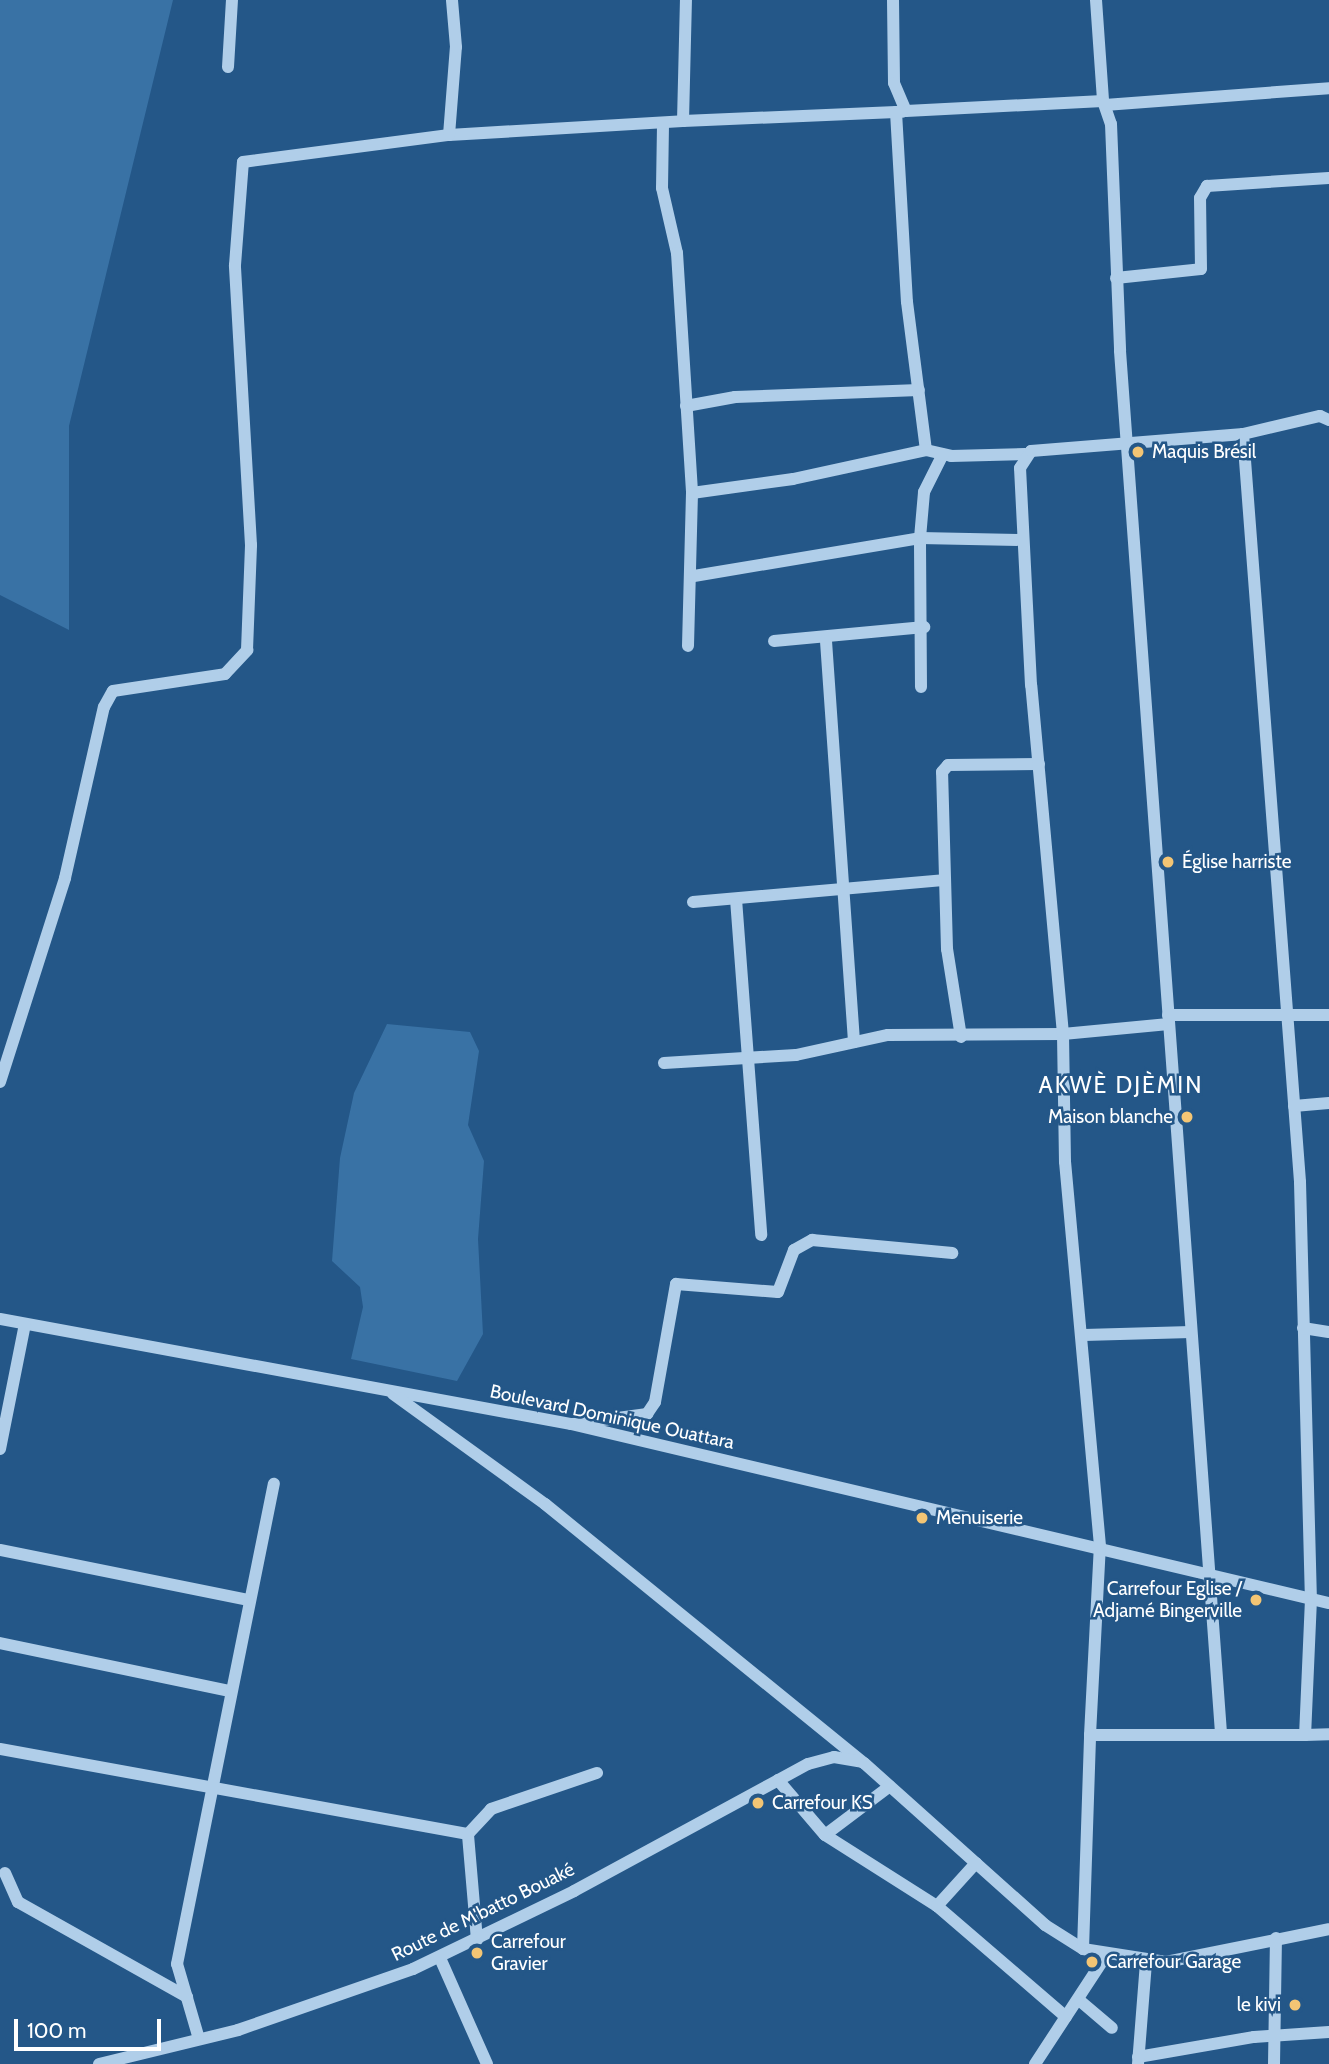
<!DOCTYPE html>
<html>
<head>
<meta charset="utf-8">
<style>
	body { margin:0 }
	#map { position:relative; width:1329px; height:2064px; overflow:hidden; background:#245788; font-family:Cabin,sans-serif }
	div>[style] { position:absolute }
	.green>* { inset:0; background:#3972a5 }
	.minor>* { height:12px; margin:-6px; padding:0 6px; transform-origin:6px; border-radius:6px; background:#b0cee9 }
	.dots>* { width:19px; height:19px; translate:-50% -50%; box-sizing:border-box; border:4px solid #245788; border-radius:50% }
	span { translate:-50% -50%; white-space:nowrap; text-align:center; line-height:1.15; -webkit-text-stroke:5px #245788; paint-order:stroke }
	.poi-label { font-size:19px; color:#fff }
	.left { translate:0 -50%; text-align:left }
	.right { translate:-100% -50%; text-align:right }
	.street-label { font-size:19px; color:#fff }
	.quarter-label { font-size:23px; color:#fff; letter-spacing:2px }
	.scale { position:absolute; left:14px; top:2019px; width:147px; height:32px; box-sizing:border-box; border:4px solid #fff; border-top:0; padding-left:9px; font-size:21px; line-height:24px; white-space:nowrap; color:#fff; -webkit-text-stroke:5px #245788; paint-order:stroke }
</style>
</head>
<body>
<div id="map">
	<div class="green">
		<div style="clip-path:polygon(0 0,173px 0,69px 426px,69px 630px,0 595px)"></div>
		<div style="clip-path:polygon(387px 1024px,470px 1032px,479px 1051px,468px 1125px,484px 1161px,478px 1239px,483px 1334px,457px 1381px,351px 1359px,363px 1307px,360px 1287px,332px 1261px,340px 1158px,354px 1093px)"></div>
	</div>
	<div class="minor">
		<div style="left:893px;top:0;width:83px;rotate:89.3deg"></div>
		<div style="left:894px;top:83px;width:30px;rotate:67deg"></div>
		<div style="left:906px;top:111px;width:197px;rotate:-2.9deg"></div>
		<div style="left:1096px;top:0;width:101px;rotate:86deg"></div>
		<div style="left:1103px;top:101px;width:24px;rotate:71deg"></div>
		<div style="left:1111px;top:124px;width:227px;rotate:87.7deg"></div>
		<div style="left:1120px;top:351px;width:1386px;rotate:85.82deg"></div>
		<div style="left:228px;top:67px;width:67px;rotate:-86.6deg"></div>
		<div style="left:1105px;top:105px;width:225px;rotate:-4.3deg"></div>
		<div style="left:896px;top:112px;width:190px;rotate:86.7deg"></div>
		<div style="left:907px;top:302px;width:149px;rotate:82.7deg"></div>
		<div style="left:683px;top:121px;width:219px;rotate:-2.4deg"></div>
		<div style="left:663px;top:125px;width:63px;rotate:90.9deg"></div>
		<div style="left:662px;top:188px;width:67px;rotate:77deg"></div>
		<div style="left:677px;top:253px;width:240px;rotate:86.4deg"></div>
		<div style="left:692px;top:493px;width:153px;rotate:91.5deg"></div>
		<div style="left:449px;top:135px;width:234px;rotate:-3.4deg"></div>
		<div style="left:683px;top:121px;width:121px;rotate:-88.6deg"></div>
		<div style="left:1116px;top:278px;width:85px;rotate:-6deg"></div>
		<div style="left:1201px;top:269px;width:71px;rotate:-90.8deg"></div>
		<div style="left:1200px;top:198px;width:14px;rotate:-60deg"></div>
		<div style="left:1207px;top:186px;width:122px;rotate:-3.8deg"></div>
		<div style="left:686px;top:406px;width:50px;rotate:-10.4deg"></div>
		<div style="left:735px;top:397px;width:184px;rotate:-2.2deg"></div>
		<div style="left:1243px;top:434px;width:750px;rotate:85.64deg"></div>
		<div style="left:1300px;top:1182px;width:417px;rotate:88.5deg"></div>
		<div style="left:1311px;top:1599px;width:136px;rotate:92.5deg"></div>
		<div style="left:1305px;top:1735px;width:24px;rotate:-2deg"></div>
		<div style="left:692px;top:493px;width:102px;rotate:-7.9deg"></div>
		<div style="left:793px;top:479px;width:136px;rotate:-12.3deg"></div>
		<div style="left:926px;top:450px;width:26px;rotate:13deg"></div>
		<div style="left:951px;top:456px;width:74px;rotate:-1.5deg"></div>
		<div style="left:694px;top:576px;width:229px;rotate:-9.5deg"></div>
		<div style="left:920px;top:538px;width:46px;rotate:-85deg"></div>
		<div style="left:924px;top:492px;width:42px;rotate:-63.4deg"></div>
		<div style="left:774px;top:641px;width:151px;rotate:-5.3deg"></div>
		<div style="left:826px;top:641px;width:402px;rotate:86deg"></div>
		<div style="left:921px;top:687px;width:149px;rotate:-90.4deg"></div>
		<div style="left:920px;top:538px;width:102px;rotate:1.1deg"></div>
		<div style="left:736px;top:899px;width:337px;rotate:85.7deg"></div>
		<div style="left:693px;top:902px;width:251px;rotate:-5deg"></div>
		<div style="left:1168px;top:1015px;width:161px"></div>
		<div style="left:961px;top:1037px;width:89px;rotate:-99deg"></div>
		<div style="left:947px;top:949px;width:177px;rotate:-91.6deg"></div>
		<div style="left:942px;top:772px;width:9px;rotate:-49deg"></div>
		<div style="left:948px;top:765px;width:91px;rotate:-0.6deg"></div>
		<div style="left:664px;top:1063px;width:132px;rotate:-3.5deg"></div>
		<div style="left:796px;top:1055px;width:94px;rotate:-12.3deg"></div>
		<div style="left:888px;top:1035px;width:175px;rotate:-0.3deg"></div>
		<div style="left:1063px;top:1034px;width:106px;rotate:-5.4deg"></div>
		<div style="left:0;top:1082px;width:214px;rotate:-72.3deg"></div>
		<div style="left:65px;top:878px;width:175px;rotate:-77.2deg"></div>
		<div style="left:104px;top:707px;width:18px;rotate:-61deg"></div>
		<div style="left:113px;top:691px;width:113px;rotate:-8.6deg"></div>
		<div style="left:225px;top:674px;width:33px;rotate:-47deg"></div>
		<div style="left:247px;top:650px;width:105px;rotate:-87.8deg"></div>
		<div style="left:251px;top:545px;width:280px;rotate:-93.3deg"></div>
		<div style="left:235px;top:265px;width:103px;rotate:-85.6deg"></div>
		<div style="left:243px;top:162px;width:208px;rotate:-7.5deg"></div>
		<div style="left:449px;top:135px;width:88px;rotate:-85.5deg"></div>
		<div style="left:456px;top:47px;width:47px;rotate:-94.9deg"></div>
		<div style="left:1294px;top:1106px;width:35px;rotate:-5deg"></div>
		<div style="left:0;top:1319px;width:581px;rotate:10.42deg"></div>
		<div style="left:571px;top:1424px;width:779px;rotate:13.29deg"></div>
		<div style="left:1303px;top:1328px;width:26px;rotate:9deg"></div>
		<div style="left:1084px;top:1335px;width:107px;rotate:-1.6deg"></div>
		<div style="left:393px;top:1394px;width:188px;rotate:35.9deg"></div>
		<div style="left:545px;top:1504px;width:411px;rotate:39.1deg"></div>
		<div style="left:864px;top:1763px;width:243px;rotate:41.8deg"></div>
		<div style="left:1045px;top:1925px;width:45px;rotate:32.3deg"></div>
		<div style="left:1083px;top:1949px;width:84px;rotate:8.9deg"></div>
		<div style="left:1166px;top:1962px;width:166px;rotate:-11.4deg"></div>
		<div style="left:573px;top:1424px;width:75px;rotate:-7.7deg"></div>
		<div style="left:647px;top:1414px;width:14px;rotate:-56deg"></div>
		<div style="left:655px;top:1402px;width:120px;rotate:-79.9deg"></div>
		<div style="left:676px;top:1284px;width:102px;rotate:4.5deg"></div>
		<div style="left:778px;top:1292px;width:45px;rotate:-69.1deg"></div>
		<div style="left:794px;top:1250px;width:21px;rotate:-29deg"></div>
		<div style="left:812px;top:1240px;width:141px;rotate:5.3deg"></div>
		<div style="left:0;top:1449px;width:127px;rotate:-78.7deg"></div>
		<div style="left:0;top:1550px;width:254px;rotate:11.4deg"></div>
		<div style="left:0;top:1643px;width:235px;rotate:11.8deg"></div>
		<div style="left:1090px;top:1735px;width:189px;rotate:-87deg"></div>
		<div style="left:1100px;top:1546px;width:386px;rotate:-95.2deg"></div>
		<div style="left:1065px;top:1162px;width:128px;rotate:-90.9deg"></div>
		<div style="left:1063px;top:1034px;width:350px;rotate:-95.2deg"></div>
		<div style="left:1031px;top:685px;width:217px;rotate:-92.9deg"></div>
		<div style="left:1020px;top:468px;width:20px;rotate:-57deg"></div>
		<div style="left:1031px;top:451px;width:213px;rotate:-4.6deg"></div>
		<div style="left:1243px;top:434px;width:79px;rotate:-13.2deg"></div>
		<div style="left:1320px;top:416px;width:10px;rotate:24deg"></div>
		<div style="left:0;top:1749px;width:476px;rotate:10.3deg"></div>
		<div style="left:778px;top:1780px;width:72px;rotate:49.5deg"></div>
		<div style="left:825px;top:1835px;width:133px;rotate:32.4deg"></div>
		<div style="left:937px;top:1906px;width:170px;rotate:40.7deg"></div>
		<div style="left:825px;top:1835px;width:81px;rotate:-37deg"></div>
		<div style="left:5px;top:1873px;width:32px;rotate:66deg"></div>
		<div style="left:18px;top:1902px;width:194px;rotate:29.3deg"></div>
		<div style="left:937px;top:1906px;width:58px;rotate:-47.8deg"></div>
		<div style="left:477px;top:1940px;width:106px;rotate:-94.9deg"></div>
		<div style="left:468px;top:1834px;width:34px;rotate:-47deg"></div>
		<div style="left:491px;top:1809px;width:112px;rotate:-18.8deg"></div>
		<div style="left:1083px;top:1949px;width:214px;rotate:-88.1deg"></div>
		<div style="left:1090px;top:1735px;width:215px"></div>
		<div style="left:440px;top:1958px;width:116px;rotate:66.1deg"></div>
		<div style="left:1079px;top:2000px;width:43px;rotate:40.3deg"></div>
		<div style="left:199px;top:2039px;width:78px;rotate:-106.3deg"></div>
		<div style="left:177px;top:1964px;width:490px;rotate:-78.6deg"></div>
		<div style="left:1138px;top:2057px;width:118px;rotate:-9.8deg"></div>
		<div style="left:1254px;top:2037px;width:75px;rotate:-3.8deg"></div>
		<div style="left:99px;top:2064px;width:143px;rotate:-13.7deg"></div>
		<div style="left:238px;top:2030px;width:185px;rotate:-19.2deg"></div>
		<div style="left:413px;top:1969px;width:179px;rotate:-25.8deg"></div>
		<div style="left:574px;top:1891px;width:266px;rotate:-28.5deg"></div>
		<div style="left:808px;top:1764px;width:27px;rotate:-15deg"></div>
		<div style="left:834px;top:1757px;width:27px;rotate:10deg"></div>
		<div style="left:1035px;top:2064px;width:128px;rotate:-56.8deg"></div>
		<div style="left:1138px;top:2064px;width:102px;rotate:-85.5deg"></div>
		<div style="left:1274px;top:2064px;width:126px;rotate:-89.1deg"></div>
	</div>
	<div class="dots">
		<div style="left:1138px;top:452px;background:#f3c574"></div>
		<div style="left:1168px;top:862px;background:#f3c574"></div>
		<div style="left:1187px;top:1117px;background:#f3c574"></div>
		<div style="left:922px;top:1518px;background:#f3c574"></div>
		<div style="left:1256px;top:1600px;background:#f3c574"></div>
		<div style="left:758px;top:1803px;background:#f3c574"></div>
		<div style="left:477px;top:1953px;background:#f3c574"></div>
		<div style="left:1092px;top:1962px;background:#f3c574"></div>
		<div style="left:1295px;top:2005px;background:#f3c574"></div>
	</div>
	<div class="poi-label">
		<span class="left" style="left:1152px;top:452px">Maquis Brésil</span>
		<span class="left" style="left:1182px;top:862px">Église harriste</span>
		<span class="right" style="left:1173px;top:1117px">Maison blanche</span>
		<span class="left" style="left:936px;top:1518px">Menuiserie</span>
		<span class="right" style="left:1242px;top:1600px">Carrefour Eglise /<br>Adjamé Bingerville</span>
		<span class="left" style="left:772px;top:1803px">Carrefour KS</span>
		<span class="left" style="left:491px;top:1953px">Carrefour<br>Gravier</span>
		<span class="left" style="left:1106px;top:1962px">Carrefour Garage</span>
		<span class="right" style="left:1281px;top:2005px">le kivi</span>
	</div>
	<div class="street-label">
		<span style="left:612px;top:1417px;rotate:12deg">Boulevard Dominique Ouattara</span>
		<span style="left:483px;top:1912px;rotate:-26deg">Route de M'batto Bouaké</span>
	</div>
	<div class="quarter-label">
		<span style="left:1121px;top:1085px">AKWÈ DJÈMIN</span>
	</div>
	<div class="scale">100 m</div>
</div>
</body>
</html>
